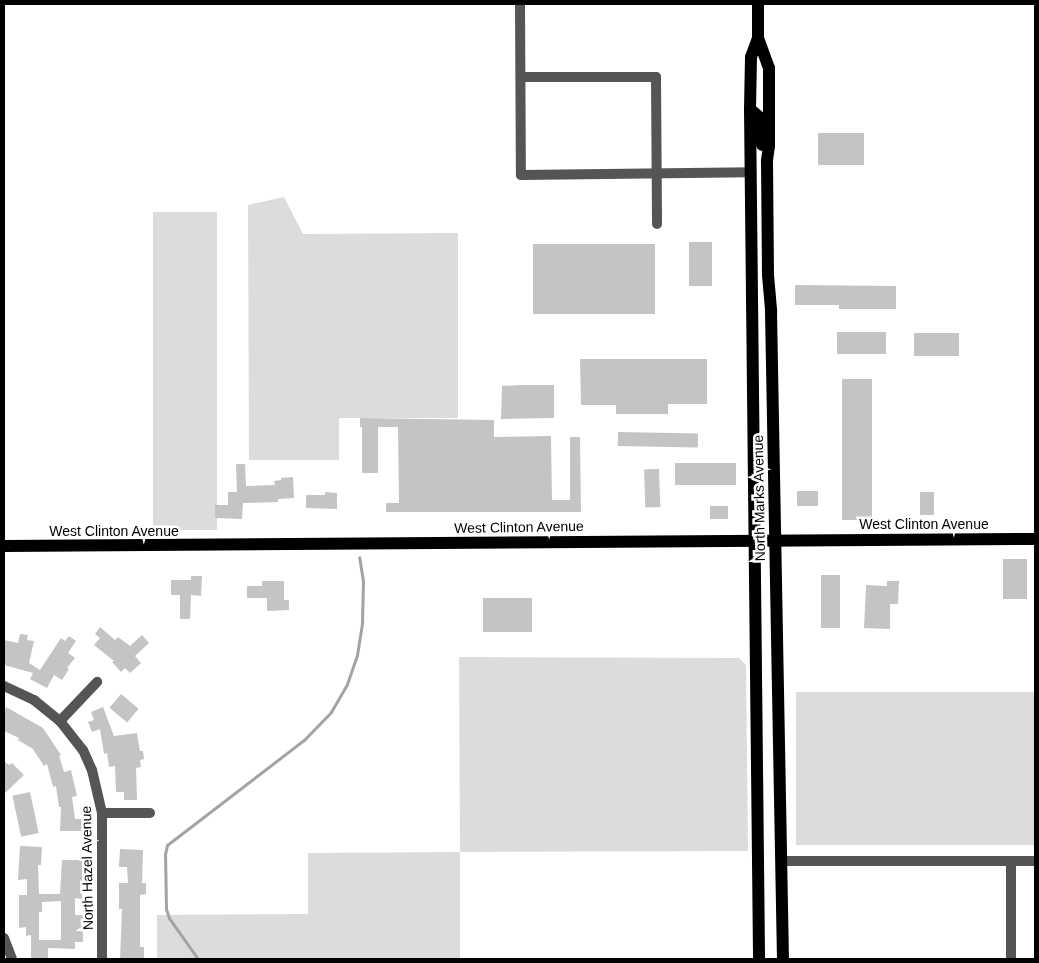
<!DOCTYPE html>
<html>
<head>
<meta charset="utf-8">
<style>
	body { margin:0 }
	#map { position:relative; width:1039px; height:963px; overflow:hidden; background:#fff; font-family:Arial,sans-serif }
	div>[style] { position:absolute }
	.green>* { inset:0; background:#dcdcdc; transform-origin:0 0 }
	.stream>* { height:3px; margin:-1.5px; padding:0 1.5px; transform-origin:1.5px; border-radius:1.5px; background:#a3a3a3 }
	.building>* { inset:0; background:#c4c4c4; transform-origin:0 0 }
	.minor>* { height:10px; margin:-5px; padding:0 5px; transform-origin:5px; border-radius:5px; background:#555 }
	.major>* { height:12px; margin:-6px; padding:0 6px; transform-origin:6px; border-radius:6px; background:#000 }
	span { translate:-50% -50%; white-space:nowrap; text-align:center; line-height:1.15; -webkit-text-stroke:5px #fff; paint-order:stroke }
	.street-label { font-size:14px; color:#000 }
	.frame { position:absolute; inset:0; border:5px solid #000; pointer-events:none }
</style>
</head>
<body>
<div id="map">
	<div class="green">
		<div style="clip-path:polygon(284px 197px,303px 234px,458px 233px,458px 418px,339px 418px,339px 460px,249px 460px,248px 205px)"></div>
		<div style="left:217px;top:212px;width:318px;height:64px;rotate:90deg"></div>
		<div style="clip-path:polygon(459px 657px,739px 658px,746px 665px,748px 851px,460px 852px,460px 959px,157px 959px,157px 915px,308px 914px,308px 853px,460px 852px)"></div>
		<div style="left:1035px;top:692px;width:153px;height:239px;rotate:90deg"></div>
	</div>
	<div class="stream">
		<div style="left:198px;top:959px;width:50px;rotate:-125.3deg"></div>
		<div style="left:169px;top:918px;width:9px;rotate:-108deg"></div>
		<div style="left:166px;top:909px;width:55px;rotate:-91deg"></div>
		<div style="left:165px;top:854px;width:9px;rotate:-77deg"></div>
		<div style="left:167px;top:845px;width:173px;rotate:-37.5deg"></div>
		<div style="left:304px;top:740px;width:39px;rotate:-46deg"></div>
		<div style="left:331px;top:712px;width:32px;rotate:-60deg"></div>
		<div style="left:347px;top:684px;width:31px;rotate:-71deg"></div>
		<div style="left:357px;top:655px;width:33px;rotate:-81deg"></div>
		<div style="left:362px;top:622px;width:41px;rotate:-88.6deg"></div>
		<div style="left:363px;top:581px;width:24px;rotate:-99deg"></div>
	</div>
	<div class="building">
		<div style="left:818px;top:133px;width:46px;height:32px"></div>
		<div style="left:689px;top:242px;width:23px;height:44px"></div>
		<div style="left:533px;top:244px;width:122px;height:70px"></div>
		<div style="clip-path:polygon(795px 285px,896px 286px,896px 309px,839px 309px,839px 305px,795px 305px)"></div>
		<div style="left:837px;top:332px;width:49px;height:22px"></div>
		<div style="left:914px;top:333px;width:45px;height:23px"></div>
		<div style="clip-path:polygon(580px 359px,707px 359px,707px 404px,668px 404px,668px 414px,616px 414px,616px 405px,581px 405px)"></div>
		<div style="left:842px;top:379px;width:30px;height:141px"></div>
		<div style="clip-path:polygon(521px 385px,554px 385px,554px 418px,501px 419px,502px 386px)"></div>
		<div style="clip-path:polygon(360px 418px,494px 420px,494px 437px,551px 436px,552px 500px,570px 500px,570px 437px,580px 437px,581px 512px,386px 512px,386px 503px,399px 503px,398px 427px,378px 427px,378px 473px,362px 473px,362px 427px,360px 427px)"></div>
		<div style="left:618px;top:432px;width:80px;height:14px;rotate:1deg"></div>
		<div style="left:675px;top:463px;width:61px;height:22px"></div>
		<div style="clip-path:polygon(236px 464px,245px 464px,246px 486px,275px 485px,274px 481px,281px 480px,281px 478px,293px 477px,294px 498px,278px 499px,278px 502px,243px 503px,242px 519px,215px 518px,215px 505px,228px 505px,228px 492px,237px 492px)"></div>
		<div style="left:659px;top:469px;width:38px;height:15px;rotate:88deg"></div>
		<div style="left:797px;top:491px;width:21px;height:15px"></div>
		<div style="clip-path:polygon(325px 492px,337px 493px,337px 509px,306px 508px,306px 495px,325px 495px)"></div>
		<div style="left:920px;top:492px;width:14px;height:23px"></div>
		<div style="left:710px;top:506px;width:18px;height:13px"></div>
		<div style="left:1003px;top:559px;width:24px;height:40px"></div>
		<div style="left:821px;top:575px;width:19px;height:53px"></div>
		<div style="clip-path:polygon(191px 576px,202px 576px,201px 596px,191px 595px,190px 619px,180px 619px,180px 595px,171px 595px,171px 580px,191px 580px)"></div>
		<div style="clip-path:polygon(262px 581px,284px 581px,284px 600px,289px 600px,289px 610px,267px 611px,267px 598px,247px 598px,247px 586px,262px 586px)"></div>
		<div style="clip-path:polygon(887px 581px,899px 581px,898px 604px,890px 604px,890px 629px,864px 628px,866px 585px,887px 586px)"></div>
		<div style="left:483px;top:598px;width:49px;height:34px"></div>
		<div style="clip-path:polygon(100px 627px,115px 640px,118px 637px,130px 646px,142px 635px,149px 643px,135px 656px,141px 663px,130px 673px,125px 668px,121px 672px,112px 662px,114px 661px,94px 645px,100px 638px,95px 634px)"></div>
		<div style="clip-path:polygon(20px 634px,28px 635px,27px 640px,34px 641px,29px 663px,40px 670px,61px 638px,65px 641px,69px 636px,76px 641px,68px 653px,75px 658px,67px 668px,69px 669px,62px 680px,54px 675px,47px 688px,30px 679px,33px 673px,4px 665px,4px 640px,18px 643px)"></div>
		<div style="left:121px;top:694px;width:23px;height:18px;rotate:40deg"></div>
		<div style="clip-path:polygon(6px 707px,43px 728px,61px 755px,59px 756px,64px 772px,71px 770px,77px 796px,72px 797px,75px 819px,82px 819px,82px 831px,60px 831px,61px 807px,59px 807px,56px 786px,53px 787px,47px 764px,44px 766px,33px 749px,18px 740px,19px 738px,4px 731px,4px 712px)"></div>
		<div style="clip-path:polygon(103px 707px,114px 736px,137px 733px,140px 751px,143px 751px,144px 759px,140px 760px,141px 767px,136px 768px,137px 800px,124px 800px,124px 792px,116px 792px,115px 766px,109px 767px,107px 753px,104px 754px,100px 729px,92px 732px,88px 722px,94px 720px,91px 712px)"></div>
		<div style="clip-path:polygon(4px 761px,9px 765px,12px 763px,24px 775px,4px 794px)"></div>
		<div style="left:30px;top:792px;width:42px;height:18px;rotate:78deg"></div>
		<div style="clip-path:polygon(evenodd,20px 846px,42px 847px,41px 865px,38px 865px,39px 894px,60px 894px,62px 860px,82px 860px,82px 899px,75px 898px,75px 915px,83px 915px,83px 942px,75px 942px,75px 949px,48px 948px,48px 959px,31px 959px,31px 935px,26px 936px,26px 927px,19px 928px,19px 895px,27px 895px,27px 879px,18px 880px,20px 846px,61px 901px,61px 940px,39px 940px,39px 912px,42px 912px,42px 902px,61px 901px)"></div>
		<div style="clip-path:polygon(120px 849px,143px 850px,142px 883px,146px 883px,146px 894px,140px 895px,140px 947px,144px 947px,144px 959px,120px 959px,122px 909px,119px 909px,119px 883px,128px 883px,127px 867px,119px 867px)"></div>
	</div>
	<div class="minor">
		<div style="left:520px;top:4px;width:171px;rotate:89.7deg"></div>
		<div style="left:521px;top:175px;width:230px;rotate:-0.7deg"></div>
		<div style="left:521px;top:77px;width:135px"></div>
		<div style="left:656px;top:77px;width:147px;rotate:89.6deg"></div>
		<div style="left:4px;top:686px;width:33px;rotate:25deg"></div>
		<div style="left:34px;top:700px;width:33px;rotate:39deg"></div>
		<div style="left:60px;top:721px;width:37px;rotate:52deg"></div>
		<div style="left:83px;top:750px;width:22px;rotate:66deg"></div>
		<div style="left:92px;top:770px;width:44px;rotate:76.9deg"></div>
		<div style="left:102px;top:813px;width:146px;rotate:90deg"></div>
		<div style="left:60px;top:721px;width:54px;rotate:-46.5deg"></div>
		<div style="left:102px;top:813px;width:48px"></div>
		<div style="left:782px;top:861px;width:229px"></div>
		<div style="left:1011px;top:861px;width:98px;rotate:90deg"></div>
		<div style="left:1011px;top:861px;width:24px"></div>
		<div style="left:4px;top:938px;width:22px;rotate:69deg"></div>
	</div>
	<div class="major">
		<div style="left:758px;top:4px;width:34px;rotate:90deg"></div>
		<div style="left:758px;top:38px;width:20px;rotate:110deg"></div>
		<div style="left:751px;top:57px;width:52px;rotate:91.1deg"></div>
		<div style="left:750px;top:109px;width:850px;rotate:89.39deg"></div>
		<div style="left:758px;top:38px;width:32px;rotate:70deg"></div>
		<div style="left:769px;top:68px;width:78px;rotate:90deg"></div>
		<div style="left:769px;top:146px;width:15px;rotate:98deg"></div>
		<div style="left:767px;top:161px;width:114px;rotate:89.5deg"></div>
		<div style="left:768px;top:275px;width:37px;rotate:85deg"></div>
		<div style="left:771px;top:312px;width:647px;rotate:88.94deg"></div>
		<div style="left:750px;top:109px;width:11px;rotate:41deg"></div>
		<div style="left:758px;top:116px;width:29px;rotate:82deg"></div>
		<div style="left:4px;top:546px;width:1031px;rotate:-0.39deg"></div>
	</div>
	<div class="street-label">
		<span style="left:759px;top:498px;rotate:-91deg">North Marks Avenue</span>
		<span style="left:924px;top:524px">West Clinton Avenue</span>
		<span style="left:519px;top:527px;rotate:-1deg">West Clinton Avenue</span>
		<span style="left:114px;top:531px">West Clinton Avenue</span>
		<span style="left:87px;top:868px;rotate:-91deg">North Hazel Avenue</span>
	</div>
	<div class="frame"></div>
</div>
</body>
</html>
